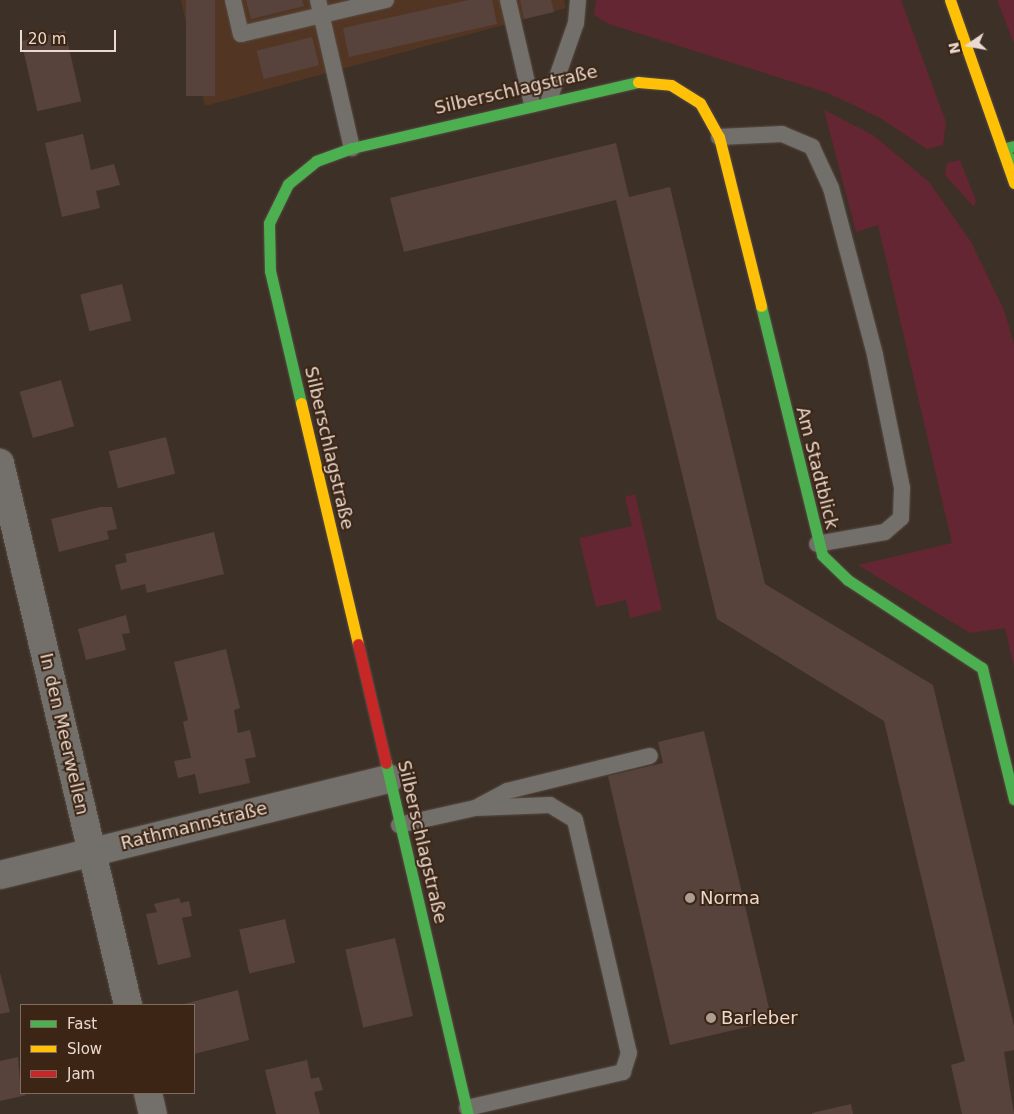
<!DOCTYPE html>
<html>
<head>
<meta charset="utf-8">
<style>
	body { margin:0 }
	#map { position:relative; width:1014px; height:1114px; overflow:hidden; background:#3d3027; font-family:"DejaVu Sans",sans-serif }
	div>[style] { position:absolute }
	.built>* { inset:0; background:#523623 }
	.green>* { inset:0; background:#652633 }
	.building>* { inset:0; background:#57433c; transform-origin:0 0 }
	.roads { filter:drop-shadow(0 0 1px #574c44) drop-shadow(0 0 1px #574c44) }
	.lane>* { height:16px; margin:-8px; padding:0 8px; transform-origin:8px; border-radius:8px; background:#736f6a }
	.street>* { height:28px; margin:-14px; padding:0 14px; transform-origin:14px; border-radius:14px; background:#736f6a }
	.fast>* { height:11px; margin:-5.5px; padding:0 5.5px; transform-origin:5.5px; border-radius:5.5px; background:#4caf50 }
	.slow>* { height:11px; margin:-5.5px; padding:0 5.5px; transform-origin:5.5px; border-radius:5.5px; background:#ffc107 }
	.jam>* { height:11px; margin:-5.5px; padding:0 5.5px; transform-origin:5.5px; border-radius:5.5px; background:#c62828 }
	.dots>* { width:14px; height:14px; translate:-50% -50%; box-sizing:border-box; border:2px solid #3c2514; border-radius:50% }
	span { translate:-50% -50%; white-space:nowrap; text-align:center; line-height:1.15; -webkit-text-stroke:4px #3c2514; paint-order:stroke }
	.street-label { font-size:18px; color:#e9d9cf }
	.poi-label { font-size:18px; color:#e9d9cf }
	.left { translate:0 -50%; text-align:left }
	.legend { position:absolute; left:20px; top:1004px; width:175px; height:90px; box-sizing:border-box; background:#3c2514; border:1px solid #816d5f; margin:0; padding:6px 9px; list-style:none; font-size:15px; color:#e9d9cf }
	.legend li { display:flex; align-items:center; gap:10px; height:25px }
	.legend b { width:25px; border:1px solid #816d5f }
	.north { position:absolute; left:944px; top:20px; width:50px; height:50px; -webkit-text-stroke:4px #3c2514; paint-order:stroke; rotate:258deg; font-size:14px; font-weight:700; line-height:20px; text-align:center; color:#e9d9cf }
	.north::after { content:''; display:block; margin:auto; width:18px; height:22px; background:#e9d9cf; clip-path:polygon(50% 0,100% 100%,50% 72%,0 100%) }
	.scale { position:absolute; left:20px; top:30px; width:96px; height:22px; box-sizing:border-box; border:2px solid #e9d9cf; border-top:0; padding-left:6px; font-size:15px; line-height:18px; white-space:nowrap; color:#e9d9cf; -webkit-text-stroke:4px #3c2514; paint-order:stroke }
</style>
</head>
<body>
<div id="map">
	<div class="built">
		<div style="clip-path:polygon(181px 0,564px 0,566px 8px,205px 106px)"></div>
	</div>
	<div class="green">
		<div style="clip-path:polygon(596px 0,901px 0,946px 122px,943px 145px,927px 149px,880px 118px,828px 93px,609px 24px,594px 15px)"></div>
		<div style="clip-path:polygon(997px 0,1014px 0,1014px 42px,1012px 38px)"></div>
		<div style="clip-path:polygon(824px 110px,873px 135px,929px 182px,971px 242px,1004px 310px,1014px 344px,1014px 667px,1005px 628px,970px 633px,858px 565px,952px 543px,878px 225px,856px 232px)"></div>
		<div style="clip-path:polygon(960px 160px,976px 201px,974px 207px,945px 175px,947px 163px)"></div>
		<div style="clip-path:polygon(635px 494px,662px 610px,630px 618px,626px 600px,596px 607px,579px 538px,632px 526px,625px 497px)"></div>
	</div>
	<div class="building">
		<div style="left:186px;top:0;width:29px;height:96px"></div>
		<div style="clip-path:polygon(246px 0,302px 0,304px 6px,251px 19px)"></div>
		<div style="clip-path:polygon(469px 0,492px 0,497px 24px,349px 57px,343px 28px)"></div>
		<div style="clip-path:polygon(520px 0,551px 0,554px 12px,524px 19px)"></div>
		<div style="left:65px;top:31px;width:72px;height:45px;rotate:77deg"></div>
		<div style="left:312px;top:37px;width:29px;height:57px;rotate:76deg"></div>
		<div style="clip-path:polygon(83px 134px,91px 170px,114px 164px,120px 185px,96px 191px,100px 208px,62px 217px,45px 143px)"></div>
		<div style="clip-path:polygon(616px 143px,629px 197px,670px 187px,765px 584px,933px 685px,1014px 1026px,1014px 1050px,1004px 1052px,1014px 1114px,962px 1114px,951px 1065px,965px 1061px,884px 721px,717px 619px,616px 200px,404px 252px,390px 198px)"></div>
		<div style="left:122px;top:284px;width:38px;height:43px;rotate:76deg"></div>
		<div style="left:61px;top:380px;width:48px;height:43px;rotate:74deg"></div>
		<div style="left:166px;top:437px;width:38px;height:59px;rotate:76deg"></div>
		<div style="clip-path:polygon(100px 507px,112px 507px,117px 529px,107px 531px,109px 539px,59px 552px,51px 519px)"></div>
		<div style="clip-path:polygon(214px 532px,224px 574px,147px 593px,145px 584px,121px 590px,115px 565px,127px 562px,125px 554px)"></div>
		<div style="clip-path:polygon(126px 615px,130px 633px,122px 634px,126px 650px,86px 660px,78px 629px)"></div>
		<div style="clip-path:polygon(226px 649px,240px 708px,234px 710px,238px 733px,250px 730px,256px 757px,245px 759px,250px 783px,199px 794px,195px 774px,178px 778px,174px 761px,191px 758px,183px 722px,188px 720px,174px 662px)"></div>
		<div style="clip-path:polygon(704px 731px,772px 1021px,670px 1045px,608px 776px,663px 763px,658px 742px)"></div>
		<div style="clip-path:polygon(179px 898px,181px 903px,189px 901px,192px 916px,182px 918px,191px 957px,158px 965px,146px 914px,157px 912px,154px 904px)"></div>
		<div style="left:285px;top:919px;width:45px;height:47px;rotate:77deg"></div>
		<div style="left:395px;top:938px;width:80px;height:51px;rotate:77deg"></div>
		<div style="clip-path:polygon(0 973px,10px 1012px,0 1014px)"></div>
		<div style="clip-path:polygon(238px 990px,249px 1040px,194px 1054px,194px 1005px,180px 1005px)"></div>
		<div style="clip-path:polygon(18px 1057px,21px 1093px,27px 1095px,0 1101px,0 1061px)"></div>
		<div style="clip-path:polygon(307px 1060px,311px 1079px,319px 1077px,323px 1090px,314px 1092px,320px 1114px,276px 1114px,265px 1070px)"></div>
		<div style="clip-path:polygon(851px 1104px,853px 1114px,812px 1114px,812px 1113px)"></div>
	</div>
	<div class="roads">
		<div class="lane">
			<div style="left:233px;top:0;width:35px;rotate:77deg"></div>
			<div style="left:241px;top:34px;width:149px;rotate:-13.2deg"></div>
			<div style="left:318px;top:0;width:152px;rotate:77.1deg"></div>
			<div style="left:508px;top:0;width:107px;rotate:77deg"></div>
			<div style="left:549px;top:100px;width:82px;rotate:-70.7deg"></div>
			<div style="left:576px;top:23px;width:23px;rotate:-85deg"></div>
			<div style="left:719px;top:137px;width:63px;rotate:-2.7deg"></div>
			<div style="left:782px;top:134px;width:33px;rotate:23deg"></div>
			<div style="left:812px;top:147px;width:45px;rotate:65.1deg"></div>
			<div style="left:831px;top:188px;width:173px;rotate:75.2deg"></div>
			<div style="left:875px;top:355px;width:136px;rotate:78.5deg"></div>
			<div style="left:902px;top:488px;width:30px;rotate:92deg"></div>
			<div style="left:901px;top:518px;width:21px;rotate:139deg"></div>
			<div style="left:885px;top:532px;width:69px;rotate:170deg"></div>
			<div style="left:479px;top:806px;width:32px;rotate:-28deg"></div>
			<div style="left:507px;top:791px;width:147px;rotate:-13.8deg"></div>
			<div style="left:399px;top:825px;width:78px;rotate:-12.6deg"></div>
			<div style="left:475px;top:808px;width:75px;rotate:-2.3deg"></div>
			<div style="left:550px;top:805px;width:29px;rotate:31deg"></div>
			<div style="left:575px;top:820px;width:239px;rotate:77deg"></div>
			<div style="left:629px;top:1053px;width:20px;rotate:108deg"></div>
			<div style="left:623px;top:1072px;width:160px;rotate:167deg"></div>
		</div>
		<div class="street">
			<div style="left:0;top:463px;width:557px;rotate:76.71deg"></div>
			<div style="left:0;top:875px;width:401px;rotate:-13.9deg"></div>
			<div style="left:148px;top:1093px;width:22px;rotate:77deg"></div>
		</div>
		<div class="fast">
			<div style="left:1014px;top:146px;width:12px;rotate:166deg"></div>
			<div style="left:1002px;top:149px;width:18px;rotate:49deg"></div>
			<div style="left:761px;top:306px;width:256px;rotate:76.2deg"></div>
			<div style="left:822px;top:555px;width:36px;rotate:44deg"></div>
			<div style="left:848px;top:580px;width:160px;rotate:33.3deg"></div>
			<div style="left:982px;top:668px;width:135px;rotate:76.3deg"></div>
			<div style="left:301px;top:403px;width:136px;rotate:-103.2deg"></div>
			<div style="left:270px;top:271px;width:48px;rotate:-91.2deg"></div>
			<div style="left:269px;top:223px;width:43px;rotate:-64deg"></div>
			<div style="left:288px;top:184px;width:36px;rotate:-39deg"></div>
			<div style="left:316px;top:161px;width:38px;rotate:-20deg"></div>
			<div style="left:352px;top:148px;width:294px;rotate:-13deg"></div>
			<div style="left:386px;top:763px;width:360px;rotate:76.9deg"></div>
		</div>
		<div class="slow">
			<div style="left:950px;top:0;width:194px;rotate:70.7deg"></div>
			<div style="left:638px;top:82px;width:33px;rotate:5deg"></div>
			<div style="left:671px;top:85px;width:34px;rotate:32deg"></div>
			<div style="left:700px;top:103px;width:39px;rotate:61deg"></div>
			<div style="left:719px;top:137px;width:174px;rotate:76deg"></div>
			<div style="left:301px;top:403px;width:248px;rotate:76.7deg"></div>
		</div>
		<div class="jam">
			<div style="left:358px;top:644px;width:122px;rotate:76.8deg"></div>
		</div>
	</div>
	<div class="dots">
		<div style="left:690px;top:898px;background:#ad9e94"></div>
		<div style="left:711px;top:1018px;background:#ad9e94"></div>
	</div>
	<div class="street-label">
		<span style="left:516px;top:90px;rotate:-13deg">Silberschlagstraße</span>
		<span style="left:329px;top:448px;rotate:77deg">Silberschlagstraße</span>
		<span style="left:817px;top:468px;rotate:76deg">Am Stadtblick</span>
		<span style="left:64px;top:734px;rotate:77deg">In den Meerwellen</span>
		<span style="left:194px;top:826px;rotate:-14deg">Rathmannstraße</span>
		<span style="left:422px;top:842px;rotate:77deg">Silberschlagstraße</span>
	</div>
	<div class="poi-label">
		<span class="left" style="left:700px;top:898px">Norma</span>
		<span class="left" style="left:721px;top:1018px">Barleber</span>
	</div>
	<ul class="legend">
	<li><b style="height:6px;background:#4caf50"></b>Fast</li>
	<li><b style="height:6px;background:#ffc107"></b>Slow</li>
	<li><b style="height:6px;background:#c62828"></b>Jam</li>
	</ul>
	<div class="north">N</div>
	<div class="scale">20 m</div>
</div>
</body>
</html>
